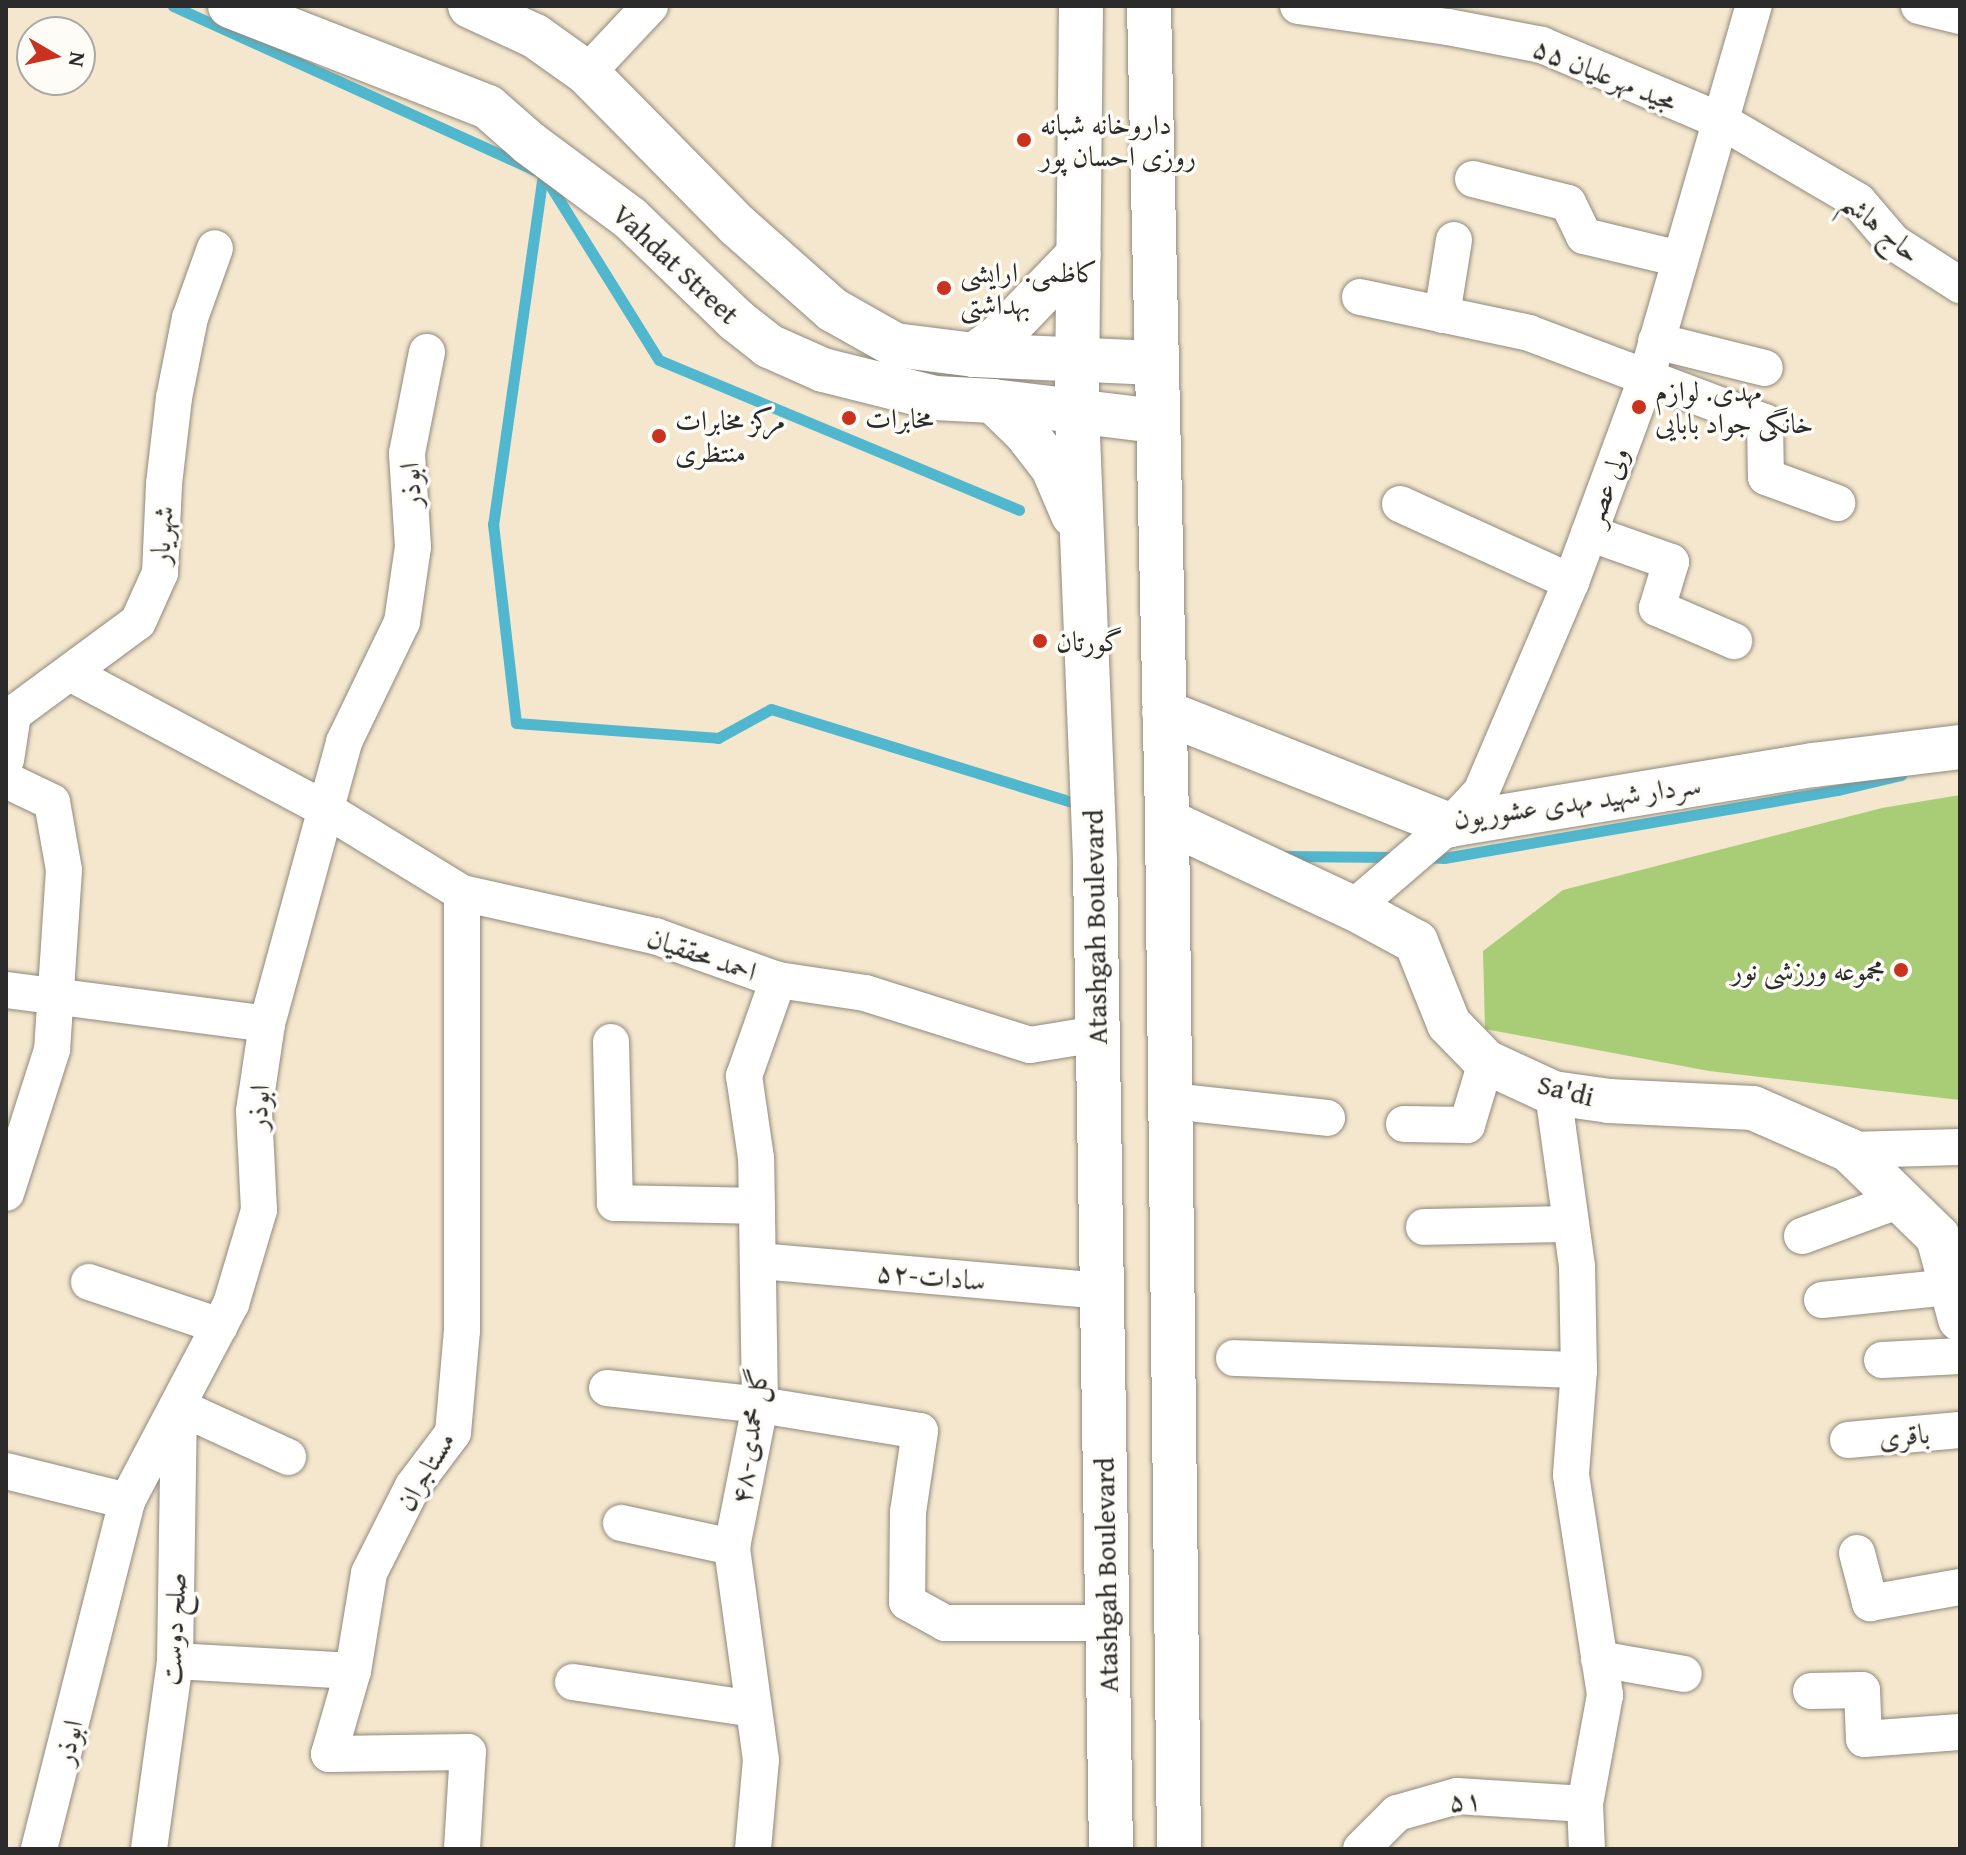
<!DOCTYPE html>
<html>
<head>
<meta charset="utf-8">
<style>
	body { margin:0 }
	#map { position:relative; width:1966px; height:1855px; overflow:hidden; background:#f4e7ce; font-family:"Gentium Book Plus",Amiri,serif }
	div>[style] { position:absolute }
	.green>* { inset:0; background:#a9cd77 }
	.stream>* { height:11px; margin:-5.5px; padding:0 5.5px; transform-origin:5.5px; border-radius:5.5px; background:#50b7ce }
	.roads { filter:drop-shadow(0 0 2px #90897c) drop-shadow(0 0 2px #90897c) }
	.minor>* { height:36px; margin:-18px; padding:0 18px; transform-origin:18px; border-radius:18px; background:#fff }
	.tertiary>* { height:44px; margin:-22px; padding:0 22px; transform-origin:22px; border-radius:22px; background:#fff }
	.secondary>* { height:44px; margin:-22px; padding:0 22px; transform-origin:22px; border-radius:22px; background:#fff }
	.primary>* { height:44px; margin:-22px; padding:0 22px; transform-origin:22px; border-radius:22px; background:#fff }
	.dots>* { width:22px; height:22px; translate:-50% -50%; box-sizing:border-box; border:4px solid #fdfcf7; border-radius:50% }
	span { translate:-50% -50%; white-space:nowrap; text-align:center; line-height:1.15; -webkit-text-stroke:7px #fdfcf7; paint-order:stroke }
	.street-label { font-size:28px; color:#2b2b2b }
	.poi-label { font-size:28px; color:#2b2b2b }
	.left { translate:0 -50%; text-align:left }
	.right { translate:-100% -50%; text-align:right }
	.frame { position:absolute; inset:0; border:8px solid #2b2b2b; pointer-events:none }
	.north { position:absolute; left:16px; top:16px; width:80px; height:80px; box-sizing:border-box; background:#fdfcf7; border:2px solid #a9a8a5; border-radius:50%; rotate:99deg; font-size:22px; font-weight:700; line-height:32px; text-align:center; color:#2b2b2b }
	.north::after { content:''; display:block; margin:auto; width:28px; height:36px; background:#c8321e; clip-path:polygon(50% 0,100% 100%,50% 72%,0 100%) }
</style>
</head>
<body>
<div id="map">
	<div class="green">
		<div style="clip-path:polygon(1960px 795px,1960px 1100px,1709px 1071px,1485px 1029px,1483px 951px,1563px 890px,1882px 808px)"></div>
	</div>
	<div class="stream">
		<div style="left:173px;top:6px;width:406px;rotate:24.4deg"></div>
		<div style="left:543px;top:174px;width:219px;rotate:58.1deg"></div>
		<div style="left:659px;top:360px;width:390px;rotate:22.6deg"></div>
		<div style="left:543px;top:174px;width:354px;rotate:98.1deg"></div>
		<div style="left:493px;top:524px;width:200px;rotate:83.4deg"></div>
		<div style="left:516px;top:723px;width:203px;rotate:4.2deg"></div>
		<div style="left:718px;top:738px;width:60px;rotate:-28.7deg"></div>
		<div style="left:771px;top:709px;width:314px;rotate:17.2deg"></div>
		<div style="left:1282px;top:856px;width:115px;rotate:0.5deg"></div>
		<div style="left:1426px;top:857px;width:18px;rotate:3deg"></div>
		<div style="left:1444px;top:858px;width:400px;rotate:-9.8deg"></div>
		<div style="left:1838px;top:790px;width:65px;rotate:-13.4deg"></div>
	</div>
	<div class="roads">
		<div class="minor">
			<div style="left:1298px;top:6px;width:151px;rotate:8deg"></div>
			<div style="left:1448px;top:27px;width:96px;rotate:10.8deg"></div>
			<div style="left:1542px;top:45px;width:194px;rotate:23deg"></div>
			<div style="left:1721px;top:121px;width:159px;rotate:30.3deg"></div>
			<div style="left:1858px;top:201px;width:54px;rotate:49.5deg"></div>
			<div style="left:1893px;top:242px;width:80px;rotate:32.7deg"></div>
			<div style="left:1919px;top:6px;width:42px;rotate:13.7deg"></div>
			<div style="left:587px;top:73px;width:92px;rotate:-46.8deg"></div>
			<div style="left:1473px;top:179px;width:98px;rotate:14.2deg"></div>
			<div style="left:1568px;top:203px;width:37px;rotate:64deg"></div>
			<div style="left:1584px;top:236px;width:99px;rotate:13.5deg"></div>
			<div style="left:1360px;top:297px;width:173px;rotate:12deg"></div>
			<div style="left:1529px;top:333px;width:252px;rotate:20.7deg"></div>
			<div style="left:1765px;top:422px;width:55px;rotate:89deg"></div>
			<div style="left:1766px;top:477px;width:76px;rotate:20.1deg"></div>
			<div style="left:1442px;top:315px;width:76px;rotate:-80.9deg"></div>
			<div style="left:1656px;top:341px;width:112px;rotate:13.9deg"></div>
			<div style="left:1400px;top:504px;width:188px;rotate:24.5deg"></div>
			<div style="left:1589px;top:533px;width:87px;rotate:19.5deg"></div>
			<div style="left:1671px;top:562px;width:48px;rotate:106.9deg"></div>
			<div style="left:1657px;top:608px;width:84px;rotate:23.2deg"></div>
			<div style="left:72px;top:674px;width:287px;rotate:28.1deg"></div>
			<div style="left:325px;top:809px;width:161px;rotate:31.5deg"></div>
			<div style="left:462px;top:893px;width:198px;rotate:12.6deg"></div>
			<div style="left:655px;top:936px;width:131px;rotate:19.7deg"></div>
			<div style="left:778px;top:980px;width:88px;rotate:8.5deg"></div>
			<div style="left:865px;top:993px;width:173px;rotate:17.5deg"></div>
			<div style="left:1030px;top:1045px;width:68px;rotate:-9.3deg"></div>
			<div style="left:6px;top:760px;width:47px;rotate:-81.3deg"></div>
			<div style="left:13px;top:714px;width:155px;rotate:-36.4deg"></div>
			<div style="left:138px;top:622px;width:54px;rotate:-65.8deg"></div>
			<div style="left:160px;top:573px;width:89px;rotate:-87.4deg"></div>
			<div style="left:164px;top:484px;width:87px;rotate:-83.4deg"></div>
			<div style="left:174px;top:398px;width:82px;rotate:-78.7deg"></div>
			<div style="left:190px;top:318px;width:74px;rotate:-70.3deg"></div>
			<div style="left:6px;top:780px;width:51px;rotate:25.6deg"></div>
			<div style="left:52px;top:802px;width:69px;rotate:80deg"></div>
			<div style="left:64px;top:870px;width:180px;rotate:93.8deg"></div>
			<div style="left:52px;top:1050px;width:150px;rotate:107.8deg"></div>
			<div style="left:1353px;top:908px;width:128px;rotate:-40.6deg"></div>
			<div style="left:1450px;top:825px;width:45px;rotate:-46.8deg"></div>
			<div style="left:1481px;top:792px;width:228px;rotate:-66.8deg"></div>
			<div style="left:1571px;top:582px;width:216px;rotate:-69.7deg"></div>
			<div style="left:1646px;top:379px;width:388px;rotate:-73.9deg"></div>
			<div style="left:6px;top:990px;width:263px;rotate:7.4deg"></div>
			<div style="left:611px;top:1042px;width:161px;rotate:88.6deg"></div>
			<div style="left:615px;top:1203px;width:142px;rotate:1.2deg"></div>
			<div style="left:1553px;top:1093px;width:176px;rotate:82.1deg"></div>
			<div style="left:1577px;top:1267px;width:103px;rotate:88.9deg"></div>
			<div style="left:1579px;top:1370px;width:105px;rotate:94.4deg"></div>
			<div style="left:1571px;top:1475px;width:223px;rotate:81.2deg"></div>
			<div style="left:1605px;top:1695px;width:111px;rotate:100.4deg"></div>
			<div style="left:1585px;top:1804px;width:45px;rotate:87.5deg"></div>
			<div style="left:1171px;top:1101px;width:157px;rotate:6.2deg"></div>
			<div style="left:1404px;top:1124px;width:63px;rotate:0.9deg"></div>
			<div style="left:1467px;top:1125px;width:66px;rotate:-73.2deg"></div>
			<div style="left:1849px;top:1150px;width:111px;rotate:-1.5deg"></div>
			<div style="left:1424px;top:1227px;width:146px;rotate:-1.2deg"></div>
			<div style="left:1802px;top:1236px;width:104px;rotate:-20.2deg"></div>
			<div style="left:759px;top:1261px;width:344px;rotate:5deg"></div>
			<div style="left:89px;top:1282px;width:138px;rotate:18.6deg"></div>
			<div style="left:1822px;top:1300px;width:130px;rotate:-5.8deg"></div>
			<div style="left:1234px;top:1358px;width:345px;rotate:2deg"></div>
			<div style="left:1882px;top:1360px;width:78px;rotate:-2.9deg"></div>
			<div style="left:607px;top:1388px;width:154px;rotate:6.3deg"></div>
			<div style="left:760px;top:1405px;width:162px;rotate:9.2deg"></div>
			<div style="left:920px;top:1431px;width:82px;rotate:98.4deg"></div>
			<div style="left:908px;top:1512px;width:90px;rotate:90.6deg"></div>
			<div style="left:907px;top:1602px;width:43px;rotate:28.9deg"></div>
			<div style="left:945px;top:1623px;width:162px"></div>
			<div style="left:179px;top:1407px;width:120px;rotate:24.6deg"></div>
			<div style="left:1848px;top:1440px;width:112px;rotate:-5.1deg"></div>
			<div style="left:6px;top:1471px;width:125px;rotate:13.9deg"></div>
			<div style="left:621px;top:1523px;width:114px;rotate:12.2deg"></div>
			<div style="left:1857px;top:1553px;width:52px;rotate:75.4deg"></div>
			<div style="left:1870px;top:1603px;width:91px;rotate:-10.1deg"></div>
			<div style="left:1599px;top:1659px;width:86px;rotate:10deg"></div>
			<div style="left:175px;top:1661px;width:178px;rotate:3.2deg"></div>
			<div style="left:573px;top:1682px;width:182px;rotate:8.5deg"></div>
			<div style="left:1811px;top:1691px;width:51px;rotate:-1.1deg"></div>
			<div style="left:1862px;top:1690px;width:49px;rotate:87.7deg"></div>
			<div style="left:1864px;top:1739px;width:96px;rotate:-4.2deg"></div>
			<div style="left:39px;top:1849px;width:359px;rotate:-75.8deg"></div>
			<div style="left:127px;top:1501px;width:223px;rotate:-62.2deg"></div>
			<div style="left:231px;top:1304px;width:98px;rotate:-73.4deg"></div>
			<div style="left:259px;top:1210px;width:99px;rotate:-92.9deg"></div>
			<div style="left:254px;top:1111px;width:88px;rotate:-81.5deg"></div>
			<div style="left:267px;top:1024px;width:292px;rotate:-74.7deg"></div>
			<div style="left:344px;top:742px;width:133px;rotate:-64.2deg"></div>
			<div style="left:402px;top:622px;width:76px;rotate:-81.7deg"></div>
			<div style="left:413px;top:547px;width:94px;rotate:-93.7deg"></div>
			<div style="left:407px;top:453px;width:103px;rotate:-78.8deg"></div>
			<div style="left:149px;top:1849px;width:190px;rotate:-82.1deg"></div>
			<div style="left:175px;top:1661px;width:249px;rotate:-89.1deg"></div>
			<div style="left:462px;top:1849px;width:97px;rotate:-86.5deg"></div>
			<div style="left:468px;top:1752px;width:139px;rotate:179.2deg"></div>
			<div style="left:329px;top:1754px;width:86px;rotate:-73.9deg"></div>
			<div style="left:353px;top:1671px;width:99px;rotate:-80.7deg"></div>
			<div style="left:369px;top:1573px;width:97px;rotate:-63.2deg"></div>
			<div style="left:413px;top:1486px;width:66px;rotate:-53deg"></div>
			<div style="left:453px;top:1433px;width:102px;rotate:-85deg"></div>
			<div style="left:462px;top:1331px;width:438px;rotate:-90deg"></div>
			<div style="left:753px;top:1849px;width:89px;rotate:-84.9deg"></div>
			<div style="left:761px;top:1760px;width:215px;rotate:-97.8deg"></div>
			<div style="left:732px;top:1547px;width:145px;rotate:-78.8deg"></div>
			<div style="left:760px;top:1405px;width:247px;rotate:-90.9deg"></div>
			<div style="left:756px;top:1158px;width:83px;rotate:-98.3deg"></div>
			<div style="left:744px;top:1076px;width:102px;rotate:-70.5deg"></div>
			<div style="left:1361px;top:1849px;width:51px;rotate:-45deg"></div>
			<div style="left:1397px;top:1813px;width:62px;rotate:-15.8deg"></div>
			<div style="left:1457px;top:1796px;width:128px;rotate:3.6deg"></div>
		</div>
		<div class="tertiary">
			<div style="left:1164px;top:712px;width:308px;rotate:21.6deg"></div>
			<div style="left:1450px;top:825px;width:369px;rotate:-9.4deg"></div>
			<div style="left:1814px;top:765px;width:147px;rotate:-7deg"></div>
			<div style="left:1167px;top:821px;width:205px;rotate:25.1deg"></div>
			<div style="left:1353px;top:908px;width:72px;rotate:28.4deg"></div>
			<div style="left:1416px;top:942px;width:88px;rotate:68.1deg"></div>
			<div style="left:1449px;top:1024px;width:53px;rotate:45.8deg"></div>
			<div style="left:1486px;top:1062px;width:74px;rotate:24.8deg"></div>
			<div style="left:1553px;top:1093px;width:57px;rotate:8.1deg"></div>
			<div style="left:1609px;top:1101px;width:144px;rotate:2.8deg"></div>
			<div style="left:1753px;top:1108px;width:105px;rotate:23.6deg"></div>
			<div style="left:1849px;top:1150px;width:124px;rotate:44.3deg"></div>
			<div style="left:1938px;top:1237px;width:85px;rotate:75deg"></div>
		</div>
		<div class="secondary">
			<div style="left:230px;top:6px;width:277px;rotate:21.4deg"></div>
			<div style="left:488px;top:107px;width:55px;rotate:41.3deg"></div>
			<div style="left:529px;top:143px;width:126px;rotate:36.6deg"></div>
			<div style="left:630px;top:218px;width:147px;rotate:43.9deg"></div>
			<div style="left:736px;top:320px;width:42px;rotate:38.2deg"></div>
			<div style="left:769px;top:346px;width:59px;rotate:24deg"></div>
			<div style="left:823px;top:370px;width:115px;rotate:14deg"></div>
			<div style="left:935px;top:398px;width:58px;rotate:3deg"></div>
			<div style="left:993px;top:401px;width:165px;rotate:7deg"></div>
			<div style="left:470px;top:6px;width:72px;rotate:24.8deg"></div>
			<div style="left:535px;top:36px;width:64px;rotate:35.4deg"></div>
			<div style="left:587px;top:73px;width:215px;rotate:45.4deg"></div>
			<div style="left:738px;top:226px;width:127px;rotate:41.5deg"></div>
			<div style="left:833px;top:310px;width:71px;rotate:29.4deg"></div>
			<div style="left:895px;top:345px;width:80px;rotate:7.2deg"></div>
			<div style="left:974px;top:355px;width:182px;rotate:2.5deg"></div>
		</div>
		<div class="primary">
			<div style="left:1081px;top:6px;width:405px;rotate:90.6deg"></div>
			<div style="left:1077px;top:411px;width:454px;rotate:87.7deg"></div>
			<div style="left:1095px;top:865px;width:984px;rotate:89.07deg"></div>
			<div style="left:1149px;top:6px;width:815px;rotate:88.73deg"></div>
			<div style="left:1167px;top:821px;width:1028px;rotate:89.33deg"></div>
			<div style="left:974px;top:355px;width:31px;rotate:-36deg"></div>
			<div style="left:999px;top:337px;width:115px;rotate:-46.1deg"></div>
			<div style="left:993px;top:401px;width:46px;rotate:44.1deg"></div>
			<div style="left:1026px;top:433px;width:44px;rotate:52.4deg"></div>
			<div style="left:1053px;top:468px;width:51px;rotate:66.9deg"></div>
		</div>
	</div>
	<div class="dots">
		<div style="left:1024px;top:140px;background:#c8321e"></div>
		<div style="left:944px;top:288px;background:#c8321e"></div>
		<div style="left:1639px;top:407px;background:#c8321e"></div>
		<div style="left:849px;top:418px;background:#c8321e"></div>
		<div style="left:659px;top:436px;background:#c8321e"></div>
		<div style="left:1040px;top:641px;background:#c8321e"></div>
		<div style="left:1901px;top:970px;background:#c8321e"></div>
	</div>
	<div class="street-label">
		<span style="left:1605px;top:74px;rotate:22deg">۵۵ مجید مهرعلیان</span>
		<span style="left:1882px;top:227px;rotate:40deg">حاج هاشم</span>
		<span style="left:676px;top:264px;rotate:43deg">Vahdat Street</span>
		<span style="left:410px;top:485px;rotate:-93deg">ابوذر</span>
		<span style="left:1606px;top:486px;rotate:-70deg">ولی عصر</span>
		<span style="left:161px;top:535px;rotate:-86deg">شهریار</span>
		<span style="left:1577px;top:801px;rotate:-8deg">سردار شهید مهدی عشوریون</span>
		<span style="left:1095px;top:927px;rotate:-91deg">Atashgah Boulevard</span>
		<span style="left:702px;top:954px;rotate:19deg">احمد محققیان</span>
		<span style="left:1566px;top:1090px;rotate:14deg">Sa'di</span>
		<span style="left:258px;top:1107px;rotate:-86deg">ابوذر</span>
		<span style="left:931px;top:1276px;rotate:5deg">۵۲-سادات</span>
		<span style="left:1904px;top:1435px;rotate:-5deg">باقری</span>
		<span style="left:749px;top:1436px;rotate:-82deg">۴۸-گل محمدی</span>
		<span style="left:425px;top:1471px;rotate:-59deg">مستاجران</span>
		<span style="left:1106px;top:1575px;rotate:-91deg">Atashgah Boulevard</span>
		<span style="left:173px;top:1629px;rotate:-87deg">صلح دوست</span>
		<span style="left:68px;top:1742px;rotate:-76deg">ابوذر</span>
		<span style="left:1465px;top:1800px;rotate:-4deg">۵۱</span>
	</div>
	<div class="poi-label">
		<span class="left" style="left:1040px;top:140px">داروخانه شبانه<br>روزی احسان پور</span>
		<span class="left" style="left:960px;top:288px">کاظمی. ارایشی<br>بهداشتی</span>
		<span class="left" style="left:1655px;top:407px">مهدی. لوازم<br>خانگی جواد بابایی</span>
		<span class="left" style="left:865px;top:418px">مخابرات</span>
		<span class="left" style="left:675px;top:436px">مرکز مخابرات<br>منتظری</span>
		<span class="left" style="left:1056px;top:641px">گورتان</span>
		<span class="right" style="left:1885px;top:970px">مجموعه ورزشی نور</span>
	</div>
	<div class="frame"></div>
	<div class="north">N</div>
</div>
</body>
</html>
